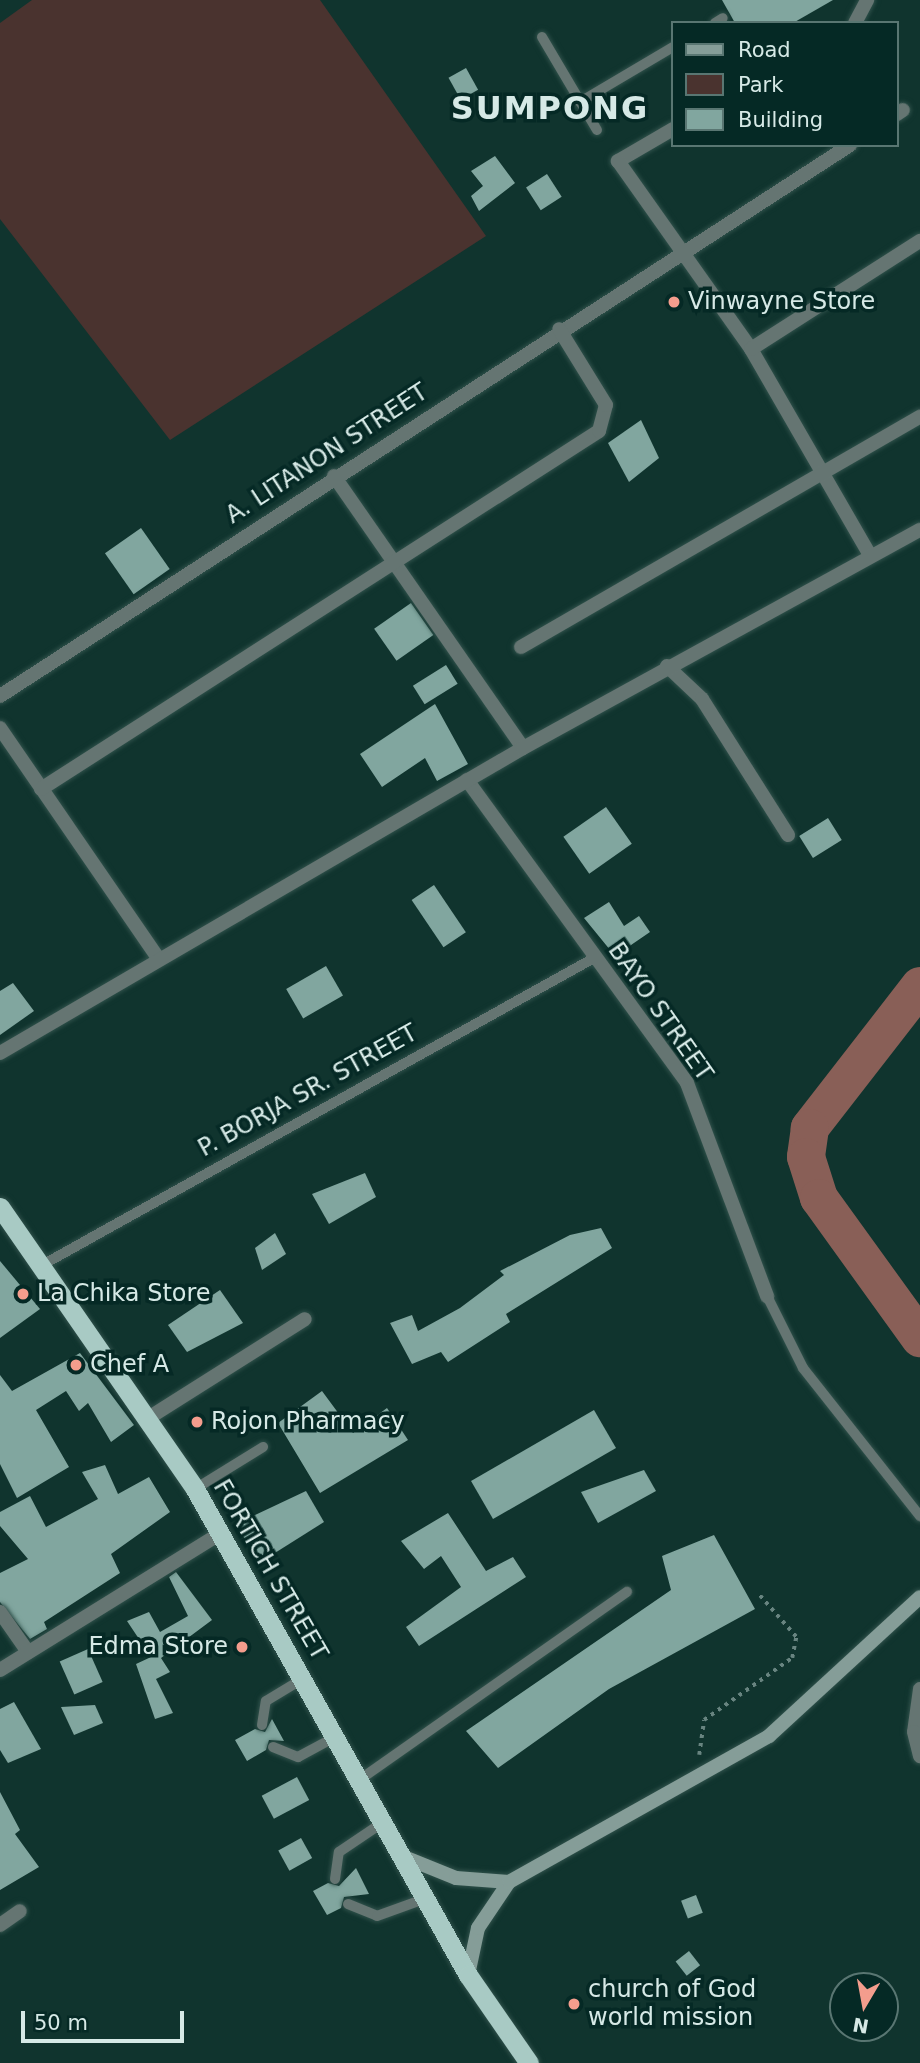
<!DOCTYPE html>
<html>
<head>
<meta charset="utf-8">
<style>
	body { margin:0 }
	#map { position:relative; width:920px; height:2063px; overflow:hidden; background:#10342e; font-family:"DejaVu Sans",sans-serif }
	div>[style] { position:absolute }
	.green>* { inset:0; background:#4a332f }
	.river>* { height:38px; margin:-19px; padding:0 19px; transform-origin:19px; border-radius:19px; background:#895f57 }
	.building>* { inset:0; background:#81a69f; transform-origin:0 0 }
	.path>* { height:3.5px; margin-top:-1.75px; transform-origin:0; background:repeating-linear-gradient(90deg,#688480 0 3.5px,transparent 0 8.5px) }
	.roads { filter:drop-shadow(0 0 2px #30514b) drop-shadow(0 0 2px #30514b) }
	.service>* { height:10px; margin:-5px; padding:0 5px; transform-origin:5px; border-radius:5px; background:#657572 }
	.minor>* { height:14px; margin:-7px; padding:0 7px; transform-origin:7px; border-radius:7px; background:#657572 }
	.secondary>* { height:14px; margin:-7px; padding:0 7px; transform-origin:7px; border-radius:7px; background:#859d98 }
	.trunk>* { height:19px; margin:-9.5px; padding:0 9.5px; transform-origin:9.5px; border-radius:9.5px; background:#a8cac4 }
	.dots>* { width:19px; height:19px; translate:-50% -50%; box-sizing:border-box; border:4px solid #052925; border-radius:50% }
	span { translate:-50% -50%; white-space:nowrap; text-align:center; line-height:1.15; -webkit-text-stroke:7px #052925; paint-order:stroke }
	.poi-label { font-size:24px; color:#d6e9e6 }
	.left { translate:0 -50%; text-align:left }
	.right { translate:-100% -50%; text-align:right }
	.street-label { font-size:24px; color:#d6e9e6 }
	.district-label { font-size:32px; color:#d6e9e6; font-weight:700; letter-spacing:2px }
	.legend { position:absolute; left:671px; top:21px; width:228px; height:126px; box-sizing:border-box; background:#052925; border:2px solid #597672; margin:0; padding:9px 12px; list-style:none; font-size:21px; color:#d6e9e6 }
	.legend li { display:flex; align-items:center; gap:14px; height:35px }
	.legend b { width:35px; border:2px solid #597672 }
	.north { position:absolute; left:829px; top:1972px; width:70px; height:70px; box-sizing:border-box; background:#052925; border:2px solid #597672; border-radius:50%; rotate:190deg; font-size:19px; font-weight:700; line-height:28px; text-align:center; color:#d6e9e6 }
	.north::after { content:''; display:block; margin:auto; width:24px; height:32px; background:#f49d8d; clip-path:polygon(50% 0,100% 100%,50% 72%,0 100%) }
	.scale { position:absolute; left:21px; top:2011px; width:163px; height:32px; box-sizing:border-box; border:4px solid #d6e9e6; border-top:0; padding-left:9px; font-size:21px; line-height:24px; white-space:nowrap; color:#d6e9e6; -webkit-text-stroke:5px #052925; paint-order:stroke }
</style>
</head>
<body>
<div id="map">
	<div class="green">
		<div style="clip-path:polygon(32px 0,320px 0,486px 236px,170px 440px,0 219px,0 23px)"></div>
	</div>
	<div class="river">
		<div style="left:920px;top:986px;width:180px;rotate:127.8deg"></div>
		<div style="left:810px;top:1128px;width:29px;rotate:98deg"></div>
		<div style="left:806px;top:1157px;width:43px;rotate:72.4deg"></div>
		<div style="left:819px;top:1198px;width:173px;rotate:54.2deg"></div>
	</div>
	<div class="building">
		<div style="clip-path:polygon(722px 0,833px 0,793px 23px,735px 23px)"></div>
		<div style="left:466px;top:68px;width:25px;height:20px;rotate:61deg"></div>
		<div style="clip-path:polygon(495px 156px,515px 183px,479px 211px,471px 196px,483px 186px,471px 171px)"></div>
		<div style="left:547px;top:174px;width:27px;height:25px;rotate:57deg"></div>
		<div style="clip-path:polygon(641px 420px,659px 458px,629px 482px,608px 443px)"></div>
		<div style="left:141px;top:528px;width:50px;height:44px;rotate:55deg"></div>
		<div style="left:411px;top:603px;width:39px;height:45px;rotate:55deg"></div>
		<div style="left:446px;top:665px;width:22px;height:39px;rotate:58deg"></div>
		<div style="clip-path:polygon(435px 704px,468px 764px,437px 781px,425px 758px,382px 787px,360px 754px)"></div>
		<div style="left:606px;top:807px;width:45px;height:52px;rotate:55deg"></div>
		<div style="left:828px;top:818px;width:26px;height:34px;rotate:58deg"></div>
		<div style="left:434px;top:885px;width:57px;height:27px;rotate:56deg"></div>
		<div style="clip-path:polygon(609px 902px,624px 926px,639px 916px,650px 932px,615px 956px,584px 918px)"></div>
		<div style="left:326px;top:966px;width:34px;height:46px;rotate:60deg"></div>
		<div style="clip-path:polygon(13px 983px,34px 1011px,0 1035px,0 991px)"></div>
		<div style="clip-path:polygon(365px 1173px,376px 1197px,329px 1224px,312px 1194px)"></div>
		<div style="clip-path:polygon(601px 1228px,612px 1248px,506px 1314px,510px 1322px,448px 1362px,441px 1352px,412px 1364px,390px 1323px,412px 1315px,418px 1331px,460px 1308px,504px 1275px,500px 1271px,570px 1235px)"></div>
		<div style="clip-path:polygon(275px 1233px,286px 1254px,262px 1270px,255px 1248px)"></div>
		<div style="clip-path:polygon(0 1261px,40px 1309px,0 1338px)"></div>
		<div style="clip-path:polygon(220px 1290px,243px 1323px,187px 1352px,168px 1325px)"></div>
		<div style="clip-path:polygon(80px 1353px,134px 1425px,111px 1442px,88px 1403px,79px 1411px,66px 1391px,36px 1410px,69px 1467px,17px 1498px,0 1464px,0 1375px,12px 1391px)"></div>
		<div style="clip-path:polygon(322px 1391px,353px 1433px,387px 1408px,408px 1440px,320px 1493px,278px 1423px)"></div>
		<div style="left:594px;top:1410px;width:44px;height:142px;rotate:60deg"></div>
		<div style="clip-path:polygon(105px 1465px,118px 1494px,149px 1477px,170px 1512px,111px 1554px,120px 1573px,44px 1622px,47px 1629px,30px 1639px,0 1602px,0 1573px,28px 1559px,0 1526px,0 1512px,30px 1496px,46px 1527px,98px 1499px,82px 1472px)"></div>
		<div style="clip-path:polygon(644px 1470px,656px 1491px,598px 1523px,581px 1492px)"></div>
		<div style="clip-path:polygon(306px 1491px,324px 1522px,259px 1563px,236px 1524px)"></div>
		<div style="clip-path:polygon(448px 1513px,486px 1571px,513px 1557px,526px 1577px,419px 1646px,406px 1627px,461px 1587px,441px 1556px,424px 1569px,401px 1541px)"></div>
		<div style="clip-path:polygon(714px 1535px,755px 1609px,609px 1689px,498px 1768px,466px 1731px,671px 1590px,662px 1556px)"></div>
		<div style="clip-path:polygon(176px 1572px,212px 1620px,161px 1658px,170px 1672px,156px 1679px,173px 1713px,155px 1719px,136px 1664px,151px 1657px,127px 1621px,149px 1612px,160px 1632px,188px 1616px,169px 1577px)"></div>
		<div style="left:88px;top:1649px;width:36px;height:31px;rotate:66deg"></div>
		<div style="clip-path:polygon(14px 1702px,41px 1749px,8px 1763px,0 1750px,0 1709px)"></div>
		<div style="clip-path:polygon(95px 1705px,103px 1723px,74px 1735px,61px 1707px)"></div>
		<div style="clip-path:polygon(272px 1719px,284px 1741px,269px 1740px,266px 1750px,247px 1761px,235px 1740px,255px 1729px,265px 1732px)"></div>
		<div style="left:297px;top:1777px;width:26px;height:40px;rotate:62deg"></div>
		<div style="clip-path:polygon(0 1792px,20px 1830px,15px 1834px,39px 1867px,0 1890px)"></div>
		<div style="left:301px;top:1838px;width:23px;height:26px;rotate:61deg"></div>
		<div style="clip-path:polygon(356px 1868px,369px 1894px,344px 1897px,341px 1908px,327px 1915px,313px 1891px,328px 1883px,339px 1886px)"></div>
		<div style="left:696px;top:1895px;width:19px;height:16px;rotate:69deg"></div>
		<div style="left:689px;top:1951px;width:18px;height:17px;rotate:52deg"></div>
	</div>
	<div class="path">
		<div style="left:699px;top:1755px;width:35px;rotate:-82deg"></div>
		<div style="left:704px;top:1720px;width:108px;rotate:-35.2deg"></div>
		<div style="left:792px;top:1658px;width:21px;rotate:-79deg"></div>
		<div style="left:796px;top:1637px;width:55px;rotate:-131.3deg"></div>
	</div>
	<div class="roads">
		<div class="service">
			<div style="left:715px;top:23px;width:9px;rotate:-32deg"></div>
			<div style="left:542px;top:37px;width:108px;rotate:59.4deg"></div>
			<div style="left:580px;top:102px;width:108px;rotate:-30.6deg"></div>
			<div style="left:44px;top:1264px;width:629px;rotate:-29.09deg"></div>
			<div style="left:767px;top:1296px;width:80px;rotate:63.4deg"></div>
			<div style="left:803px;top:1368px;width:189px;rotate:51.7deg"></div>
			<div style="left:195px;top:1489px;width:80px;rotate:-31.7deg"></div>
			<div style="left:262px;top:1725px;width:24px;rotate:-81deg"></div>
			<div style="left:266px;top:1701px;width:44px;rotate:-31.2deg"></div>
			<div style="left:273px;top:1747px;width:27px;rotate:22deg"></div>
			<div style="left:298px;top:1757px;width:44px;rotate:-28.3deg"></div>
			<div style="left:362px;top:1778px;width:324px;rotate:-35.1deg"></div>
			<div style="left:335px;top:1879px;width:27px;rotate:-82deg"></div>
			<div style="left:339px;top:1852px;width:55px;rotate:-34deg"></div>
			<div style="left:348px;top:1904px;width:31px;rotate:22deg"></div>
			<div style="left:377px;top:1916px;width:53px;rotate:-19.8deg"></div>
		</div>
		<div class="minor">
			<div style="left:855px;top:23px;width:26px;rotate:-62deg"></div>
			<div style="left:897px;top:114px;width:7px;rotate:-34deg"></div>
			<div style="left:673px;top:129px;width:64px;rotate:149.8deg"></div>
			<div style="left:618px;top:161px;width:230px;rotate:54.7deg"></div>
			<div style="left:751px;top:349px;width:236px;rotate:60deg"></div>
			<div style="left:751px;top:349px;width:201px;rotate:-32.6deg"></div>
			<div style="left:334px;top:476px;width:331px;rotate:55.2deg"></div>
			<div style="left:521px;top:647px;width:461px;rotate:-30deg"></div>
			<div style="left:667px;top:666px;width:48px;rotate:43.3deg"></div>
			<div style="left:702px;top:699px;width:161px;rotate:57.7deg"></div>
			<div style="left:0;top:696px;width:1013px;rotate:-32.95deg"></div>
			<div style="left:0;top:728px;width:279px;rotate:55.5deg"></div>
			<div style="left:467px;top:780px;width:374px;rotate:54deg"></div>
			<div style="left:687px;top:1083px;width:228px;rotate:69.4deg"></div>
			<div style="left:41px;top:789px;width:663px;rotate:-32.68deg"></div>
			<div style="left:599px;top:431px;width:27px;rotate:-75deg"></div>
			<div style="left:606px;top:405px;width:89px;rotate:-121.7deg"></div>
			<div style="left:0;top:1053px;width:605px;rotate:-30.25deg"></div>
			<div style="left:523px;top:748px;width:453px;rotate:-28.8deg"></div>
			<div style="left:150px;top:1417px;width:183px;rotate:-32.3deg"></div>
			<div style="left:0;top:1612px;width:49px;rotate:55deg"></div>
			<div style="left:0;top:1670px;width:260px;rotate:-31.8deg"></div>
			<div style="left:920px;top:1689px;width:43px;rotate:97.9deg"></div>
			<div style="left:914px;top:1732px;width:25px;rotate:76deg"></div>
			<div style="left:0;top:1925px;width:24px;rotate:-35deg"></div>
		</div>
		<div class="secondary">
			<div style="left:404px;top:1857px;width:56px;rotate:22deg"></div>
			<div style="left:456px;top:1878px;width:53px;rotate:4.3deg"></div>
			<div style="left:468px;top:1975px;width:48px;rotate:-78deg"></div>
			<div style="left:478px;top:1928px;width:55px;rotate:-56deg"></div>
			<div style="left:509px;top:1882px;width:298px;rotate:-29.3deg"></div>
			<div style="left:769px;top:1736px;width:205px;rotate:-42.6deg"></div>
		</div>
		<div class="trunk">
			<div style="left:0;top:1207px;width:343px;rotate:55.3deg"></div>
			<div style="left:195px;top:1489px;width:557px;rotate:60.68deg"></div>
			<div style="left:468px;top:1975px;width:107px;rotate:55.3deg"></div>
		</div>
	</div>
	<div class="dots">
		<div style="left:674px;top:302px;background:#f49d8d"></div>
		<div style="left:23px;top:1294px;background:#f49d8d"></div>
		<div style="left:76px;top:1365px;background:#f49d8d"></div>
		<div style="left:197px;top:1422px;background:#f49d8d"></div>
		<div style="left:242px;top:1647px;background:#f49d8d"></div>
		<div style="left:574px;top:2004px;background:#f49d8d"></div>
	</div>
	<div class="poi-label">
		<span class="left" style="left:688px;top:302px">Vinwayne Store</span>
		<span class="left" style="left:37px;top:1294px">La Chika Store</span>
		<span class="left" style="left:90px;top:1365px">Chef A</span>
		<span class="left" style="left:211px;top:1422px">Rojon Pharmacy</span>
		<span class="right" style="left:228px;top:1647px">Edma Store</span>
		<span class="left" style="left:588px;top:2004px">church of God<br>world mission</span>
	</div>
	<div class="street-label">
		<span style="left:327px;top:454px;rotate:-33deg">A. LITANON STREET</span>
		<span style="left:660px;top:1012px;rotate:55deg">BAYO STREET</span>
		<span style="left:308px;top:1091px;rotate:-29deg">P. BORJA SR. STREET</span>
		<span style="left:270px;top:1570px;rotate:60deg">FORTICH STREET</span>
	</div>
	<div class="district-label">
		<span style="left:550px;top:108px">SUMPONG</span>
	</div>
	<ul class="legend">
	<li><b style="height:9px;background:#859d98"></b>Road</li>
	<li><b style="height:19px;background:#4a332f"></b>Park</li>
	<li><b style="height:19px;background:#81a69f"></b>Building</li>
	</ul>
	<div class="north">N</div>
	<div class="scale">50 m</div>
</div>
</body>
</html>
